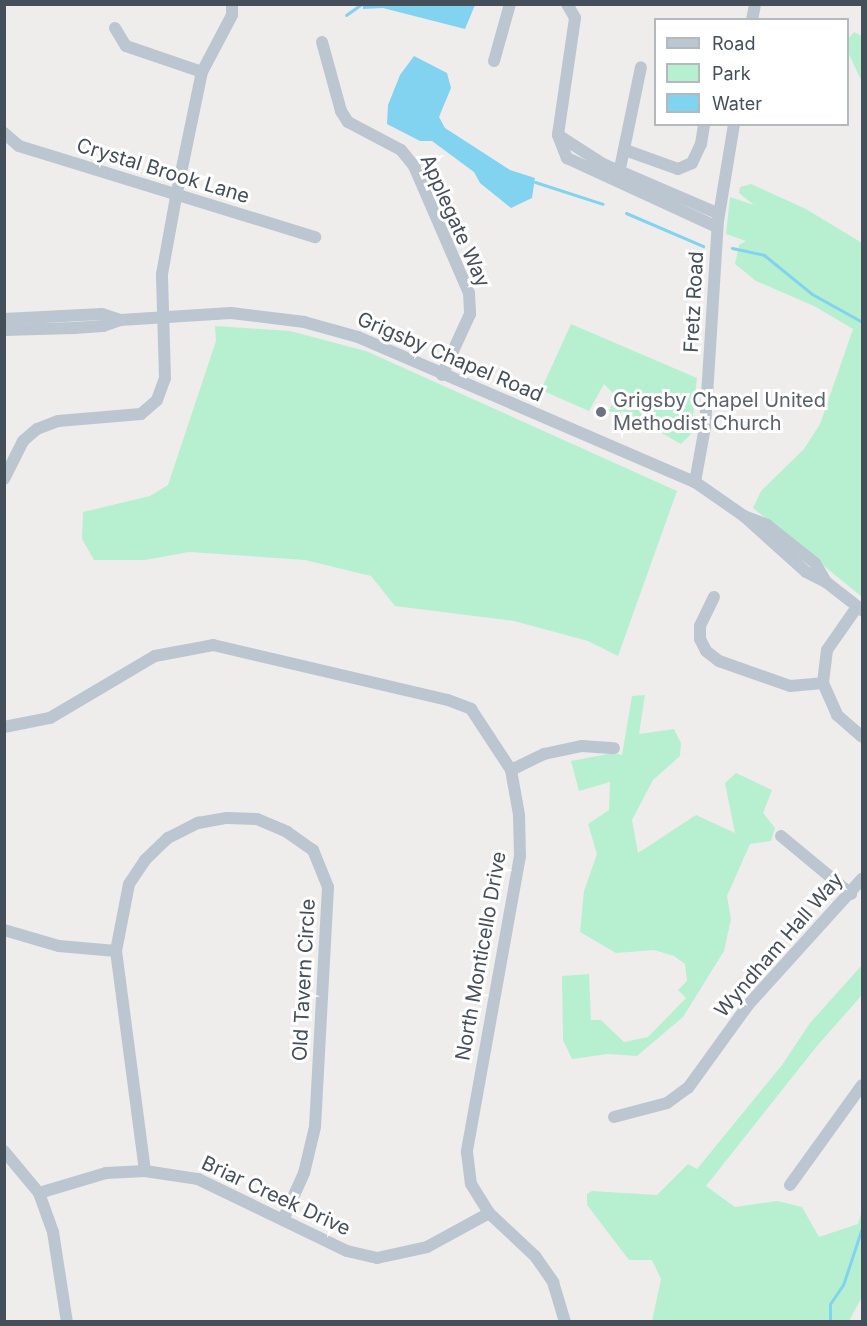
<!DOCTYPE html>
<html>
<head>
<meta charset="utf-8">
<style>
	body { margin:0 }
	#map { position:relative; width:867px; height:1326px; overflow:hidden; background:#efecec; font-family:Inter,sans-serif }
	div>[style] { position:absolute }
	.green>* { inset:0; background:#b7f0d0 }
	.water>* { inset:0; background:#82d3ef }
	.stream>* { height:3px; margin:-1.5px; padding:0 1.5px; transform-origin:1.5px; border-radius:1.5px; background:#82d3ef }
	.minor>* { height:12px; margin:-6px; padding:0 6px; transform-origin:6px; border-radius:6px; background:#bcc6d0 }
	.dots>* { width:16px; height:16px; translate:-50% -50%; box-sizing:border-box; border:3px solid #fff; border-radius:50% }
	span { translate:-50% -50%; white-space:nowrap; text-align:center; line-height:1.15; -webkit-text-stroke:6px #fff; paint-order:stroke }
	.street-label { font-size:20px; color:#444f5a }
	.worship-label { font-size:20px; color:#5b616d }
	.left { translate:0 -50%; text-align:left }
	.frame { position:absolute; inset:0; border:6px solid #444f5a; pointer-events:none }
	.legend { position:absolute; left:654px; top:18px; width:195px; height:108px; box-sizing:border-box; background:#fff; border:2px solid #b4b9bd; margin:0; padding:8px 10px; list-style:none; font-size:18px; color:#444f5a }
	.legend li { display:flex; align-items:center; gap:12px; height:30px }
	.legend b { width:30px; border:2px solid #b4b9bd }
</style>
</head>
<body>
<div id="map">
	<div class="green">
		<div style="clip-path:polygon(854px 32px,862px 36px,862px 82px,848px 52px,848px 39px)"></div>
		<div style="clip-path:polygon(751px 184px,806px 209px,862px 243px,862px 597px,753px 508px,761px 491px,804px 449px,820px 424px,853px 329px,814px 306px,756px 281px,735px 264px,739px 245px,746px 241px,726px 234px,730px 197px,754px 205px,739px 193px,740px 187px)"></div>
		<div style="clip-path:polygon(571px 324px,697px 378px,691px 434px,681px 444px,622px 411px,619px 416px,609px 411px,616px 396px,604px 384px,589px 411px,541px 390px)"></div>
		<div style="clip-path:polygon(215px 326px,290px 331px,366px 351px,677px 491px,618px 656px,588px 641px,514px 621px,395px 606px,371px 576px,305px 560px,189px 552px,145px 560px,94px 560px,82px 539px,83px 512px,150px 496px,168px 485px,216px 341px)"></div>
		<div style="clip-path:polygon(645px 695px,639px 734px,674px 729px,681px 743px,680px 756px,653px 780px,632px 820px,638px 853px,696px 815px,735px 833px,725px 783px,736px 773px,772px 790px,763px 813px,775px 828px,771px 841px,750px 844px,727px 896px,731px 919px,724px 951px,683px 1017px,637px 1056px,608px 1054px,572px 1059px,563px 1040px,562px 976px,589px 974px,591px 1020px,601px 1020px,624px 1042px,648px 1037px,686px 998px,678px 990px,687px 981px,685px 964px,674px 956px,654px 950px,616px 953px,580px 932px,584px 891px,597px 854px,588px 824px,609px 810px,610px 782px,579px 791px,571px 761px,613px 753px,622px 755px,632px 696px)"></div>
		<div style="clip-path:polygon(862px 965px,862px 995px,817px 1046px,706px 1186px,735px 1207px,777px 1201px,802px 1207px,819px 1237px,858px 1224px,862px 1210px,862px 1297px,849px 1321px,652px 1321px,661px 1279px,652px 1260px,629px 1260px,587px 1205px,587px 1194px,592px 1191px,657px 1195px,688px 1164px,697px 1169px,782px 1065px,810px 1023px)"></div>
	</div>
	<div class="water">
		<div style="clip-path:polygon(363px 5px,363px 4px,475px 5px,465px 29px,383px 8px,363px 9px)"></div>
		<div style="clip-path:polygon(414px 56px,447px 73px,451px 88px,439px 117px,445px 128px,510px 170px,535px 178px,532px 198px,511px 208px,480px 183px,474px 172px,432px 141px,420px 141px,387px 124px,388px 105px,400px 75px)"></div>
	</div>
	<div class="stream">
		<div style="left:346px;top:15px;width:19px;rotate:-35deg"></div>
		<div style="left:535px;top:182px;width:71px;rotate:17.9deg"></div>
		<div style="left:626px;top:213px;width:84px;rotate:23.2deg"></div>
		<div style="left:732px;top:248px;width:33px;rotate:12deg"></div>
		<div style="left:764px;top:255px;width:62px;rotate:39.1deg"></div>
		<div style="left:812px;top:294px;width:57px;rotate:29.2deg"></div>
		<div style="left:830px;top:1322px;width:18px;rotate:-90deg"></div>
		<div style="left:830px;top:1304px;width:23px;rotate:-56deg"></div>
		<div style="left:843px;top:1285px;width:60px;rotate:-71.6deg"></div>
	</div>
	<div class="minor">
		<div style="left:567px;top:4px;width:16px;rotate:60deg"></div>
		<div style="left:575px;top:18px;width:118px;rotate:98.3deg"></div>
		<div style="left:558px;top:135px;width:25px;rotate:69deg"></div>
		<div style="left:567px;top:158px;width:165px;rotate:24.7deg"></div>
		<div style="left:752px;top:20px;width:16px;rotate:-79deg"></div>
		<div style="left:115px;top:28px;width:21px;rotate:59deg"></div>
		<div style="left:126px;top:46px;width:80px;rotate:18.9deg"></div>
		<div style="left:322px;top:42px;width:72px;rotate:74.6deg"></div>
		<div style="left:341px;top:111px;width:13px;rotate:58deg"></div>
		<div style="left:348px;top:122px;width:60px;rotate:27.8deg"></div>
		<div style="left:401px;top:150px;width:21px;rotate:51deg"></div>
		<div style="left:414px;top:166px;width:138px;rotate:66.6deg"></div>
		<div style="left:469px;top:293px;width:21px;rotate:87deg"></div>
		<div style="left:470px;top:314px;width:67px;rotate:114.7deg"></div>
		<div style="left:494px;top:61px;width:59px;rotate:-74.3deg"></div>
		<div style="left:4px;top:133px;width:20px;rotate:41deg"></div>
		<div style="left:19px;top:146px;width:310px;rotate:17.1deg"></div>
		<div style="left:558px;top:135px;width:54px;rotate:32.8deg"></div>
		<div style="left:603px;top:164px;width:126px;rotate:23.3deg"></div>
		<div style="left:625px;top:150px;width:56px;rotate:19.7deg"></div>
		<div style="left:678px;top:169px;width:15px;rotate:-23deg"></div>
		<div style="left:692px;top:163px;width:21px;rotate:-65deg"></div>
		<div style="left:701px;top:144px;width:20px;rotate:-81deg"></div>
		<div style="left:618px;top:178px;width:113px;rotate:-78.3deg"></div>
		<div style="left:4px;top:319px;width:98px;rotate:-2.9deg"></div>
		<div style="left:102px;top:314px;width:19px;rotate:18deg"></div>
		<div style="left:4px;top:330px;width:70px;rotate:-1.6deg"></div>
		<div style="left:74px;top:328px;width:29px;rotate:-4deg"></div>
		<div style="left:103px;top:326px;width:18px;rotate:-19deg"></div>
		<div style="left:120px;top:320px;width:111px;rotate:-3.6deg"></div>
		<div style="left:231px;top:313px;width:74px;rotate:7deg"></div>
		<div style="left:304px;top:322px;width:56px;rotate:15.5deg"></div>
		<div style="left:358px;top:337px;width:367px;rotate:23.3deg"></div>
		<div style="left:695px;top:482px;width:60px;rotate:34.8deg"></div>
		<div style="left:744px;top:516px;width:25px;rotate:21deg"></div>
		<div style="left:767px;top:525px;width:61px;rotate:38.4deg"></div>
		<div style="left:815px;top:563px;width:22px;rotate:60deg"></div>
		<div style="left:4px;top:479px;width:42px;rotate:-63.4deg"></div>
		<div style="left:23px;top:441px;width:18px;rotate:-41deg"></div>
		<div style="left:37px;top:429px;width:22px;rotate:-21deg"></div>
		<div style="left:58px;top:421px;width:83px;rotate:-4.8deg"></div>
		<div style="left:141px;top:414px;width:21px;rotate:-41deg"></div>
		<div style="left:157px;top:400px;width:23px;rotate:-70deg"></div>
		<div style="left:165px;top:378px;width:104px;rotate:-91.7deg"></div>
		<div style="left:162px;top:274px;width:78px;rotate:-79.7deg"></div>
		<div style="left:176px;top:197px;width:128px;rotate:-78.3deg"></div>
		<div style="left:202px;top:72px;width:64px;rotate:-62.2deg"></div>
		<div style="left:232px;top:15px;width:11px;rotate:-90deg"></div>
		<div style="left:695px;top:482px;width:56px;rotate:-79.7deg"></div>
		<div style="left:705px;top:427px;width:206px;rotate:-86.4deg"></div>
		<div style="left:718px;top:221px;width:98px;rotate:-80.6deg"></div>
		<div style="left:745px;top:517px;width:82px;rotate:42deg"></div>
		<div style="left:806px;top:572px;width:22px;rotate:27deg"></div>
		<div style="left:826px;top:582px;width:46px;rotate:37.9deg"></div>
		<div style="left:714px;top:597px;width:32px;rotate:116deg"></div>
		<div style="left:700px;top:626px;width:13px;rotate:90deg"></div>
		<div style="left:700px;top:639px;width:13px;rotate:63deg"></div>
		<div style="left:706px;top:651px;width:16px;rotate:38deg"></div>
		<div style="left:719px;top:661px;width:75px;rotate:19.4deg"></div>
		<div style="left:790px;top:686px;width:33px;rotate:-5deg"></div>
		<div style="left:857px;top:607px;width:52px;rotate:124.9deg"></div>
		<div style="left:827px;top:650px;width:33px;rotate:97deg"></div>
		<div style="left:823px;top:683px;width:35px;rotate:66deg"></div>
		<div style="left:837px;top:715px;width:33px;rotate:41deg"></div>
		<div style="left:4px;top:727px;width:47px;rotate:-11.1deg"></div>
		<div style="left:50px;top:718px;width:122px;rotate:-30.6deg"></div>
		<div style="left:155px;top:656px;width:59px;rotate:-10.7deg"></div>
		<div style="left:213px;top:645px;width:241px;rotate:13.2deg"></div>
		<div style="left:448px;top:700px;width:25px;rotate:21deg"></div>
		<div style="left:471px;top:709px;width:73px;rotate:56.7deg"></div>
		<div style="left:511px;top:770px;width:46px;rotate:79.9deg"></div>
		<div style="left:519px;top:815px;width:41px;rotate:88.6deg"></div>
		<div style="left:520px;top:856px;width:301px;rotate:100.2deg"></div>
		<div style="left:467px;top:1152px;width:32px;rotate:83deg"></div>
		<div style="left:471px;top:1184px;width:34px;rotate:58deg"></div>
		<div style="left:489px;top:1213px;width:63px;rotate:43.1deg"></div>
		<div style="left:535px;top:1256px;width:32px;rotate:55deg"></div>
		<div style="left:553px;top:1282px;width:42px;rotate:73.3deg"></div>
		<div style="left:511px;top:770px;width:37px;rotate:-26deg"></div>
		<div style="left:544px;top:754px;width:39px;rotate:-12deg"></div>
		<div style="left:582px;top:746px;width:32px;rotate:4deg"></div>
		<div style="left:781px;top:836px;width:91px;rotate:39.6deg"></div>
		<div style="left:4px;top:930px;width:57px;rotate:16.2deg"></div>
		<div style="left:59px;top:946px;width:57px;rotate:5deg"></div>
		<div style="left:614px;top:1117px;width:55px;rotate:-14.8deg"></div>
		<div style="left:667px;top:1103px;width:26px;rotate:-36deg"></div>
		<div style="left:688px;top:1088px;width:102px;rotate:-54.1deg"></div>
		<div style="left:748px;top:1005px;width:170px;rotate:-47.9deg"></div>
		<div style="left:4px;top:1151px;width:55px;rotate:50.2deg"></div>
		<div style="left:39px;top:1193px;width:41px;rotate:70.3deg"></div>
		<div style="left:53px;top:1232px;width:91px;rotate:81.2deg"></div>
		<div style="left:145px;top:1171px;width:222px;rotate:-97.5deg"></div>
		<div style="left:116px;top:951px;width:68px;rotate:-79deg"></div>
		<div style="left:129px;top:884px;width:29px;rotate:-56deg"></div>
		<div style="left:145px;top:860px;width:32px;rotate:-44deg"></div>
		<div style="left:168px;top:838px;width:34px;rotate:-27deg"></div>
		<div style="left:198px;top:823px;width:29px;rotate:-10deg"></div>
		<div style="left:227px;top:818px;width:30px;rotate:2deg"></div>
		<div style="left:257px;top:819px;width:33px;rotate:23deg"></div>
		<div style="left:287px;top:832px;width:32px;rotate:35deg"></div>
		<div style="left:313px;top:850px;width:40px;rotate:68deg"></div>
		<div style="left:328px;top:887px;width:240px;rotate:93.1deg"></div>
		<div style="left:315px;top:1127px;width:47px;rotate:103.4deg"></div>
		<div style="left:304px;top:1173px;width:51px;rotate:114.1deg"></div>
		<div style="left:790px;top:1185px;width:123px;rotate:-54.2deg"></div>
		<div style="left:39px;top:1193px;width:70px;rotate:-16.6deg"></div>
		<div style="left:106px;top:1173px;width:39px;rotate:-3deg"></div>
		<div style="left:145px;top:1171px;width:54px;rotate:8.6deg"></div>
		<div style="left:198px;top:1179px;width:165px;rotate:25.8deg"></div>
		<div style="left:347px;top:1251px;width:31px;rotate:13deg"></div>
		<div style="left:377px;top:1258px;width:51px;rotate:-12.4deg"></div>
		<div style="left:427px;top:1247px;width:71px;rotate:-28.7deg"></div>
	</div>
	<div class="dots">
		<div style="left:601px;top:412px;background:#6b7280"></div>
	</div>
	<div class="street-label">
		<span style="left:163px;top:171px;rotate:17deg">Crystal Brook Lane</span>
		<span style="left:455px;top:221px;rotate:66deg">Applegate Way</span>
		<span style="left:694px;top:302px;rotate:-87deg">Fretz Road</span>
		<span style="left:450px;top:357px;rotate:23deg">Grigsby Chapel Road</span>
		<span style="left:779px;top:945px;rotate:-49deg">Wyndham Hall Way</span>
		<span style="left:481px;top:956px;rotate:-80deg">North Monticello Drive</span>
		<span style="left:304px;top:980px;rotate:-87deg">Old Tavern Circle</span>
		<span style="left:276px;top:1196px;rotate:25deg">Briar Creek Drive</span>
	</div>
	<div class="worship-label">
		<span class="left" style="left:613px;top:412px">Grigsby Chapel United<br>Methodist Church</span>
	</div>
	<div class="frame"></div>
	<ul class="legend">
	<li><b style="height:8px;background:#bcc6d0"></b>Road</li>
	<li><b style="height:16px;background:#b7f0d0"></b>Park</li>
	<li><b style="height:16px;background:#82d3ef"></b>Water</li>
	</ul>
</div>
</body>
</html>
